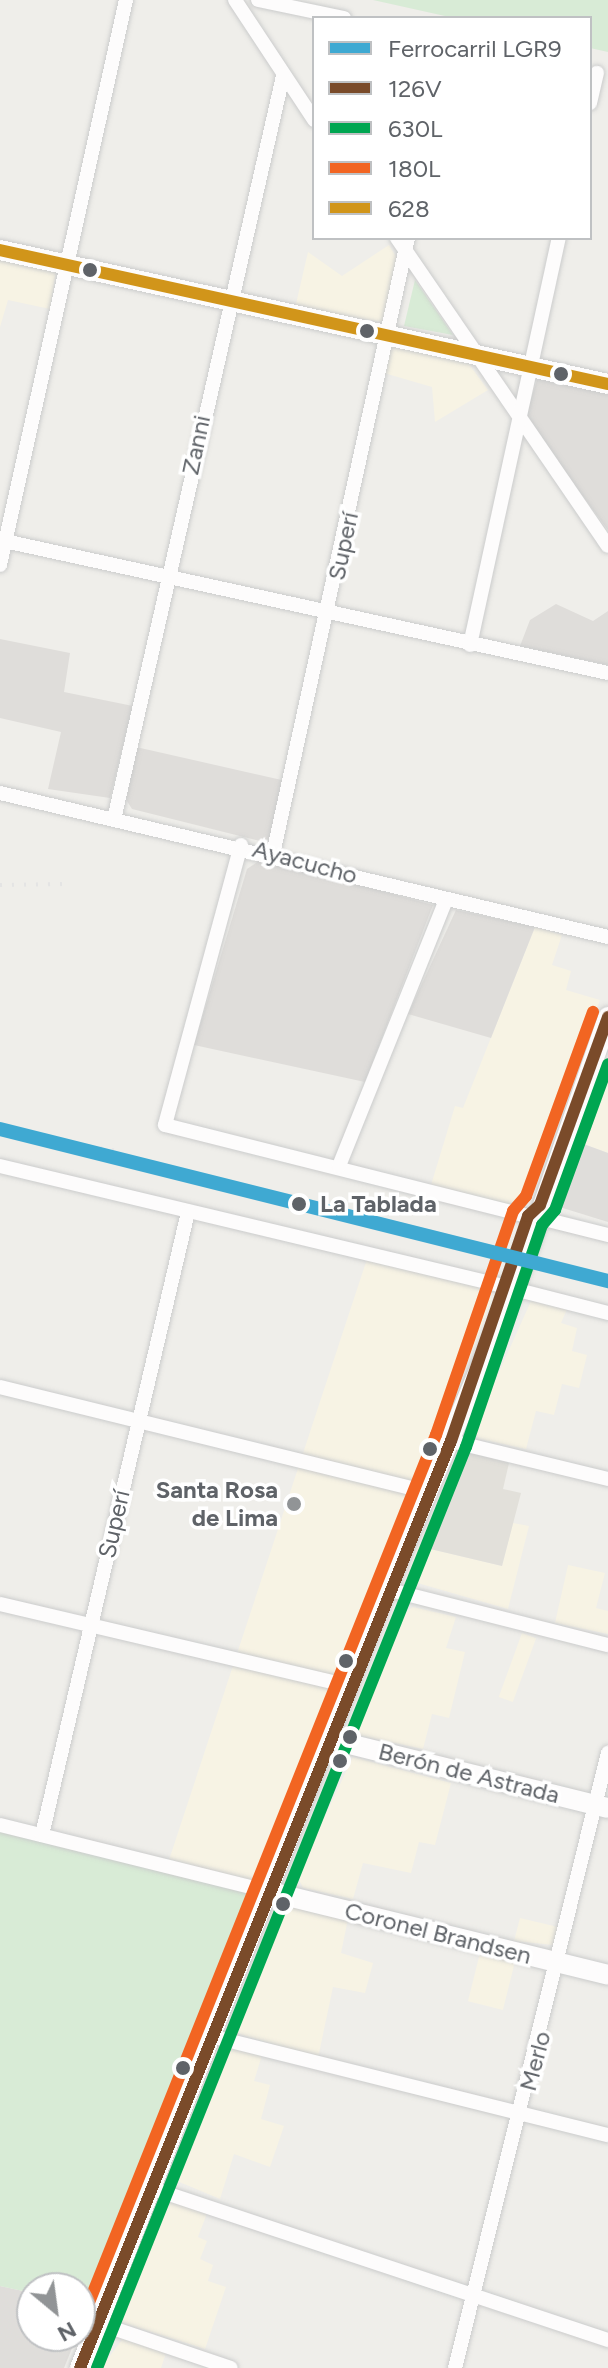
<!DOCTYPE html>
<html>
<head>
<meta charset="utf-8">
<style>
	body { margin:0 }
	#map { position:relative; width:608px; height:2368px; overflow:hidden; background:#efeeea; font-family:Figtree,sans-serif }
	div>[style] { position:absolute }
	.commercial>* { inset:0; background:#f7f3e4; transform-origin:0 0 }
	.industrial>* { inset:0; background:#dfddda }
	.education>* { inset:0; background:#e2e0da }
	.green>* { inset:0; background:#d8ebd6 }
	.roads { filter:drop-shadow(0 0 2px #cbcccc) drop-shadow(0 0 2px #cbcccc) }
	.street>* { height:14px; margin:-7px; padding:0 7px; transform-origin:7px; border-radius:7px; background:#fdfcfc }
	.secondary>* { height:20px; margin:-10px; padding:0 10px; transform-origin:10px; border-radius:10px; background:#fdfcfc }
	.rail>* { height:4px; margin-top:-2px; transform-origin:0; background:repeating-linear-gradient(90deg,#e4e4e4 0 2px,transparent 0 12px) }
	.bus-1>* { height:12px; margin:-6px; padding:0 6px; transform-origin:6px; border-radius:6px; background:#7a4b2a }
	.bus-2>* { height:12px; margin:-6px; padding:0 6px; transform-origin:6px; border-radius:6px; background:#00a651 }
	.bus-3>* { height:12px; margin:-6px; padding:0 6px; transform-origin:6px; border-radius:6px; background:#f26522 }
	.bus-4>* { height:12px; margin:-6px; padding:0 6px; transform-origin:6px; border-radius:6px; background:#d1951a }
	.rail-1>* { height:14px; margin:-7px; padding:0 7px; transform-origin:7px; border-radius:7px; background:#3fa9d2 }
	.dots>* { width:22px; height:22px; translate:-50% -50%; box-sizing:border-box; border:4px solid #fff; border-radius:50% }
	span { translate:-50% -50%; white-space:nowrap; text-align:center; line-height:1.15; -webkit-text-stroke:7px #fff; paint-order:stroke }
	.street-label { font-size:24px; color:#5f6368 }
	.stop-label { font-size:24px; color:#5f6368; font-weight:700 }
	.left { translate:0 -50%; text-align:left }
	.poi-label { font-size:24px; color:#5f6368; font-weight:700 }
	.right { translate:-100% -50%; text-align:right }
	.legend { position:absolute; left:312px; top:16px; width:280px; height:224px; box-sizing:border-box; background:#fff; border:2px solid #bfc1c3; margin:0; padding:10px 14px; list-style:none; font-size:24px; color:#5f6368 }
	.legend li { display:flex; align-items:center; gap:16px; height:40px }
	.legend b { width:40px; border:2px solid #bfc1c3 }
	.north { position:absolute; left:16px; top:2272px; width:80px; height:80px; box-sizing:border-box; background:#fff; border:2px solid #bfc1c3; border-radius:50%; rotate:151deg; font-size:22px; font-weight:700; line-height:32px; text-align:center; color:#5f6368 }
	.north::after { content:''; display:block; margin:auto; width:28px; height:36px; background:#919496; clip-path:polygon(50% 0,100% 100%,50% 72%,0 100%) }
</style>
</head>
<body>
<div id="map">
	<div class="commercial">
		<div style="clip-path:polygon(389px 245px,398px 260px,383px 322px,295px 308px,308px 252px,342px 276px)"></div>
		<div style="clip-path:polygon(0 257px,56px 271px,50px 309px,8px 300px,0 327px)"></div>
		<div style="clip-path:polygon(391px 346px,466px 360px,488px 390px,435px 422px,432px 387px,384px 373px)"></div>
		<div style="clip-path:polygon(535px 927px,562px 935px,552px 965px,571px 971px,566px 990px,600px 1000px,524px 1196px,508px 1205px,431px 1185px,455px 1106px,463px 1108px)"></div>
		<div style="clip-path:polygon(596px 1073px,608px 1078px,608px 1153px,570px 1139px)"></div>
		<div style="clip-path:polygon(367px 1259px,482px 1287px,492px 1299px,270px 1871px,255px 1881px,169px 1860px)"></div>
		<div style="clip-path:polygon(531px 1301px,567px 1309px,561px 1323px,577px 1328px,572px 1351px,587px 1355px,579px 1388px,562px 1384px,554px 1415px,536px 1411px,526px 1449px,479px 1439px,474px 1428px)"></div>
		<div style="clip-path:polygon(513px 1523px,529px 1526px,508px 1609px,407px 1580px,418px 1546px,502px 1566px)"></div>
		<div style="clip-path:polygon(568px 1565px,605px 1573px,596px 1608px,608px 1611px,608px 1634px,555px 1623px)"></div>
		<div style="clip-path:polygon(413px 1607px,456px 1617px,446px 1648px,465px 1652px,449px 1718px,432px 1714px,423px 1749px,361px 1736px,357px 1727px,403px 1614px)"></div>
		<div style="left:522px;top:1633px;width:15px;height:68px;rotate:20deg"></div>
		<div style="clip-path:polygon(353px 1757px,451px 1783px,435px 1845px,419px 1842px,411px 1873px,363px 1863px,353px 1899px,303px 1888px,297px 1875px)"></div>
		<div style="clip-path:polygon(281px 1902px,349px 1914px,341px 1953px,373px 1963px,365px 1993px,333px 1987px,318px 2058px,230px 2031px)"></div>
		<div style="clip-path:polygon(520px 1918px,558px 1927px,553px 1945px,514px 1941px)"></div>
		<div style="left:482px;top:1945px;width:36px;height:58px;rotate:14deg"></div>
		<div style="clip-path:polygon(233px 2047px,262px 2055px,254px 2081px,270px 2085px,261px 2119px,284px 2126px,270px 2167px,234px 2154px,220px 2199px,177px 2181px,173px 2166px,218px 2056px)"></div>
		<div style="clip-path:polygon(163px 2198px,209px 2208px,198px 2237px,207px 2241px,200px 2259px,213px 2265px,208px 2281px,226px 2287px,205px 2349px,123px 2323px,118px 2313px)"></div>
		<div style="clip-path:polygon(124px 2337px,166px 2353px,161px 2368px,101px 2368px)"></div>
	</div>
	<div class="industrial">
		<div style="clip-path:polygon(538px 377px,608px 392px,608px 530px,525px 418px)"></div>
		<div style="clip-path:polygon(556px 604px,593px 621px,608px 611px,608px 665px,520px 646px,530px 620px)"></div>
		<div style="clip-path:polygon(0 639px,70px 653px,64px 692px,133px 706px,110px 798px,48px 789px,61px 732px,0 718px)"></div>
		<div style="clip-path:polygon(136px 747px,286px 781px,268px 843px,132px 809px,125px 798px)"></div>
		<div style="clip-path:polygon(262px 859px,433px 905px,365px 1082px,194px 1045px,247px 869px)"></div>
		<div style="clip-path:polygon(456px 910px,535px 927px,491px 1038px,408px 1014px)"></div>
		<div style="clip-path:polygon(570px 1139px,608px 1153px,608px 1222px,553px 1205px)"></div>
		<div style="clip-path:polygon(0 2286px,32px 2293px,32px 2336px,77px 2336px,64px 2368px,0 2368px)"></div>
	</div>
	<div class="education">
		<div style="clip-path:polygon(466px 1452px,509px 1463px,503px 1489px,521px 1493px,502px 1566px,426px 1548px)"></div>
	</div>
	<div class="green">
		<div style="clip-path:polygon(373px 0,608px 0,608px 52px,590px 48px,590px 18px,454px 18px)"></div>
		<div style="clip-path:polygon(415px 280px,453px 335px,404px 326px)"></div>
		<div style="clip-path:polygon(0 1830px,250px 1892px,88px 2307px,80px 2305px,80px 2288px,32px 2293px,0 2286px)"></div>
	</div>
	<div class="roads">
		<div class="street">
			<div style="left:235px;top:0;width:144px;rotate:56.6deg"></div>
			<div style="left:258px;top:0;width:88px;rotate:11.8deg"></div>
			<div style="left:590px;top:103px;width:31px;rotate:-77deg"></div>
			<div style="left:397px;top:238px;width:373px;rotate:55.6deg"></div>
			<div style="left:0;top:540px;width:622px;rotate:12.34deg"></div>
			<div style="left:0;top:565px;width:579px;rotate:-77.43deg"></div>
			<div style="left:470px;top:645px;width:417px;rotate:-77.7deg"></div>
			<div style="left:0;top:793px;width:625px;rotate:13.32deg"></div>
			<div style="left:115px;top:815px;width:758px;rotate:-77.19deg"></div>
			<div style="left:241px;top:845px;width:290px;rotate:105.2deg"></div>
			<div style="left:165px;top:1125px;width:374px;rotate:14.1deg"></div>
			<div style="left:273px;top:854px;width:631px;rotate:-77.64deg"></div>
			<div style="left:0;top:1166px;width:517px;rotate:13.42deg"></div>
			<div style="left:339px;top:1166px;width:287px;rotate:-68.1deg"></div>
			<div style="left:540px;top:1218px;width:70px;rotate:14deg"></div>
			<div style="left:514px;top:1289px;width:97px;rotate:14.3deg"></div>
			<div style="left:0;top:1387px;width:443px;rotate:13.8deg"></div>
			<div style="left:451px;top:1441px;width:162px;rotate:13.6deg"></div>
			<div style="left:386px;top:1589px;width:229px;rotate:14.2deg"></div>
			<div style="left:0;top:1604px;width:359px;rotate:13.2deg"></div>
			<div style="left:0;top:1825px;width:275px;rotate:13.9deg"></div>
			<div style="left:42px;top:1835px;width:640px;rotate:-76.81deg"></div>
			<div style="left:210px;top:2036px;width:410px;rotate:14deg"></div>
			<div style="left:151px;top:2188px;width:482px;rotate:18.4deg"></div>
			<div style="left:98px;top:2323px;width:140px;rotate:18.7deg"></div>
			<div style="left:455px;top:2368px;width:634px;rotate:-76.03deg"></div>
		</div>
		<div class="secondary">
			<div style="left:0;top:250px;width:623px;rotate:12.43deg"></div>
			<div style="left:329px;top:1739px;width:287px;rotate:13.9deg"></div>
			<div style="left:267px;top:1891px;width:351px;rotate:13.8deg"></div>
			<div style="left:80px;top:2368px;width:837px;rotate:-68.55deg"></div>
			<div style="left:386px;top:1589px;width:326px;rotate:-66.9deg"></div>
			<div style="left:514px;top:1289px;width:288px;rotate:-70.9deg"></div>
		</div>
	</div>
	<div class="rail">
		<div style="left:0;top:885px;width:67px;rotate:-0.9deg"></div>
		<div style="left:29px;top:1136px;width:95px;rotate:9.7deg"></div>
	</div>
	<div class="bus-1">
		<div style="left:80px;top:2368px;width:998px;rotate:-68.19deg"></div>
		<div style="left:451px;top:1441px;width:238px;rotate:-71.1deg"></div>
		<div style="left:528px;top:1216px;width:16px;rotate:-43deg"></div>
		<div style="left:540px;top:1205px;width:200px;rotate:-70.1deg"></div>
	</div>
	<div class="bus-2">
		<div style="left:97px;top:2368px;width:992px;rotate:-68.17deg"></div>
		<div style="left:466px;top:1447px;width:235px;rotate:-71.1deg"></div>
		<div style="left:542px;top:1225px;width:20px;rotate:-49deg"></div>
		<div style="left:555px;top:1210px;width:155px;rotate:-70deg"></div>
	</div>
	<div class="bus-3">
		<div style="left:80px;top:2325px;width:959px;rotate:-68.2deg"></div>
		<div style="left:436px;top:1435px;width:237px;rotate:-71deg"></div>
		<div style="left:513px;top:1211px;width:20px;rotate:-49deg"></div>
		<div style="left:526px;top:1196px;width:196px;rotate:-70deg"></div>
	</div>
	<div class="bus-4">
		<div style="left:0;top:250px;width:623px;rotate:12.43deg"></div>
	</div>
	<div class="rail-1">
		<div style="left:0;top:1129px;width:627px;rotate:14.04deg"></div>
	</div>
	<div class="dots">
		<div style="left:90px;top:270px;background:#5f6368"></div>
		<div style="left:367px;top:331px;background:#5f6368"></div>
		<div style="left:561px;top:374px;background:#5f6368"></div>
		<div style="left:299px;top:1204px;background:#5f6368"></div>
		<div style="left:430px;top:1449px;background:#5f6368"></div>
		<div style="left:294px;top:1504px;background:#919496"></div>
		<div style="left:346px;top:1661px;background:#5f6368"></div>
		<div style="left:350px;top:1737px;background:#5f6368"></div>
		<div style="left:340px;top:1761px;background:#5f6368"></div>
		<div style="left:283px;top:1904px;background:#5f6368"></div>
		<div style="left:183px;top:2068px;background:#5f6368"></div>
	</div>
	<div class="street-label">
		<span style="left:196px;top:445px;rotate:-78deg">Zanni</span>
		<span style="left:343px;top:546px;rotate:-78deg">Superí</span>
		<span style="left:305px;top:862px;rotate:15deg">Ayacucho</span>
		<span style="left:114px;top:1524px;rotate:-77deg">Superí</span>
		<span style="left:469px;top:1773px;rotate:14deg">Berón de Astrada</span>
		<span style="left:438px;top:1933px;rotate:14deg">Coronel Brandsen</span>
		<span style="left:535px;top:2061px;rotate:-75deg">Merlo</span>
	</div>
	<div class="stop-label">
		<span class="left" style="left:320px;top:1204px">La Tablada</span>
	</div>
	<div class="poi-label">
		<span class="right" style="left:278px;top:1504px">Santa Rosa<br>de Lima</span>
	</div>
	<ul class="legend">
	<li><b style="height:10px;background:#3fa9d2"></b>Ferrocarril LGR9</li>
	<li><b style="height:10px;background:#7a4b2a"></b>126V</li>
	<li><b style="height:10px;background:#00a651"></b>630L</li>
	<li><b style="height:10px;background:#f26522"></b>180L</li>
	<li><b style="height:10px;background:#d1951a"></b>628</li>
	</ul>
	<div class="north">N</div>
</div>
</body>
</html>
